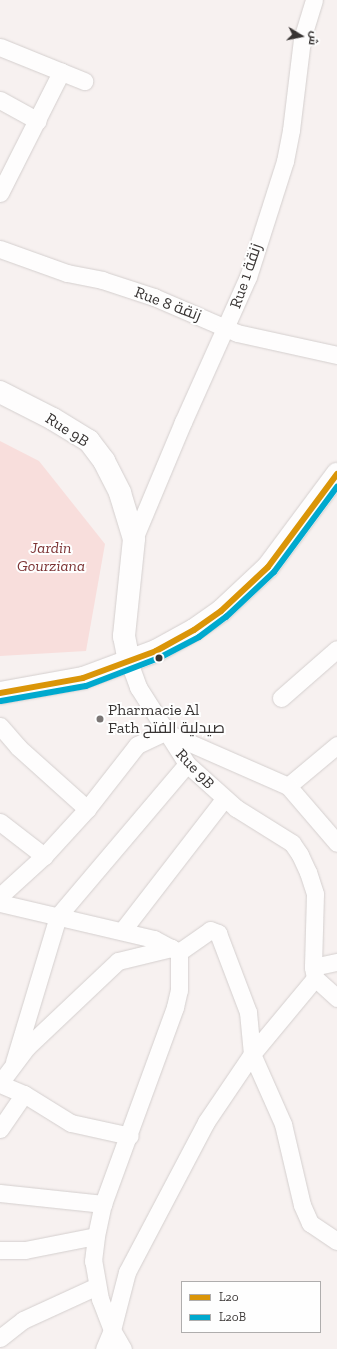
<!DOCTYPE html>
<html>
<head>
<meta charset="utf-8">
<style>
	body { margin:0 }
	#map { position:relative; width:337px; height:1349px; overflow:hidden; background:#f7f1f0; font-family:"Zilla Slab",Cairo,serif }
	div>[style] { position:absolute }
	.green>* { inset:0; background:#f8dedc }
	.roads { filter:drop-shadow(0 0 1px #d4cfce) drop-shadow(0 0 1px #d4cfce) }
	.street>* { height:17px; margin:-8.5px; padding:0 8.5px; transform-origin:8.5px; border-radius:8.5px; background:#fefdfd }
	.secondary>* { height:22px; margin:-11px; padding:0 11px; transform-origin:11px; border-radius:11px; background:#fefdfd }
	.bus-1>* { height:6px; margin:-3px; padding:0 3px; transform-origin:3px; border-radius:3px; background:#da9508 }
	.bus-2>* { height:6px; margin:-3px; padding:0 3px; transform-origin:3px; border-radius:3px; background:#00a9ce }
	.dots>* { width:11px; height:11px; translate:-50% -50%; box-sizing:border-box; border:2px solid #fefefe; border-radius:50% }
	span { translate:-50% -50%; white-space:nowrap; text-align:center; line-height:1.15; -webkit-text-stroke:4px #fefefe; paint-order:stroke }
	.street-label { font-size:16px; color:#383433 }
	.park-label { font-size:16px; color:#7c3334; font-style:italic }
	.poi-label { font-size:16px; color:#383433 }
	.left { translate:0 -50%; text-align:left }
	.legend { position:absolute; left:181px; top:1281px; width:140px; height:52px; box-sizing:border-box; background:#fefefe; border:1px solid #afadad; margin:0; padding:5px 7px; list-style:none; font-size:12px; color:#383433 }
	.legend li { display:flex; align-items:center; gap:8px; height:20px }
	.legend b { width:20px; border:1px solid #afadad }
	.north { position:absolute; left:281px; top:16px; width:40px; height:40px; -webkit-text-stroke:3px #fefefe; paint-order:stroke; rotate:100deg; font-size:11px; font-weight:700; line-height:16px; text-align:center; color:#383433 }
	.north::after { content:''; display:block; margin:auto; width:14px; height:18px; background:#383433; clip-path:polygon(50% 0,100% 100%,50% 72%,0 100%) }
</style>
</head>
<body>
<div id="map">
	<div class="green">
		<div style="clip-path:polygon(0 441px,39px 461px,105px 544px,86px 651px,0 656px)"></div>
	</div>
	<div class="roads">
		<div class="street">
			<div style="left:0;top:47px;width:91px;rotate:22deg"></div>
			<div style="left:0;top:100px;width:43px;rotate:28.9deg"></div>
			<div style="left:0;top:193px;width:136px;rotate:-63.2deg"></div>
			<div style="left:0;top:249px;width:71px;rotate:19.7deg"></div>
			<div style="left:67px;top:273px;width:36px;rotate:11deg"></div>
			<div style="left:102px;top:280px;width:55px;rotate:18.1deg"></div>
			<div style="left:154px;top:297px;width:90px;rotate:23.4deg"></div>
			<div style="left:237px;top:333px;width:102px;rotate:12.4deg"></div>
			<div style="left:134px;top:539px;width:127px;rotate:-67.3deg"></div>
			<div style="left:183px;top:422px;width:159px;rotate:-65.9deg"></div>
			<div style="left:248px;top:277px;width:122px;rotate:-72.3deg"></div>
			<div style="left:285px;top:161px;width:32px;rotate:-79deg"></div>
			<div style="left:291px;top:130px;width:92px;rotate:-83.1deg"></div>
			<div style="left:302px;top:39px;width:41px;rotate:-72.9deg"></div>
			<div style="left:129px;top:662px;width:27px;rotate:70deg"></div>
			<div style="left:138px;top:687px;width:91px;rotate:57.5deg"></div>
			<div style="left:187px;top:764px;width:66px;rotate:41.9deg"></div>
			<div style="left:236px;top:808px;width:66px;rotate:32deg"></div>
			<div style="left:292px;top:843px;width:14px;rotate:56deg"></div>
			<div style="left:300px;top:855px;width:19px;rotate:65deg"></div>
			<div style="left:308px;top:872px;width:23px;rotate:72deg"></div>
			<div style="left:315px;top:894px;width:73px;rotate:91.6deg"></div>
			<div style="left:313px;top:967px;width:11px;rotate:80deg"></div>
			<div style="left:315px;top:978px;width:30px;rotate:42deg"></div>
			<div style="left:281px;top:698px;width:74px;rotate:-41.2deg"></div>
			<div style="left:0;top:726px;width:28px;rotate:49deg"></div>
			<div style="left:18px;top:747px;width:93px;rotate:41.9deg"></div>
			<div style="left:288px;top:786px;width:64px;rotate:-39.9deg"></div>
			<div style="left:0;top:822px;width:56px;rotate:37.7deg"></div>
			<div style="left:0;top:896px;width:59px;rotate:-42.3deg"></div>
			<div style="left:44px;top:856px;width:64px;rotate:-47.5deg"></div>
			<div style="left:87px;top:809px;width:81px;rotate:-52deg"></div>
			<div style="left:137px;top:745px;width:31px;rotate:-25deg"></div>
			<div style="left:165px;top:732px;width:134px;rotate:23.7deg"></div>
			<div style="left:288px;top:786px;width:75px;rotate:49.3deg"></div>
			<div style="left:0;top:903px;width:158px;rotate:13.2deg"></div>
			<div style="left:154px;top:939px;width:19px;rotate:28deg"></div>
			<div style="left:122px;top:931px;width:167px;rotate:-52.3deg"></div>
			<div style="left:313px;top:967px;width:25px;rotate:-12deg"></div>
			<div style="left:14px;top:1062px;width:152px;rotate:-73.2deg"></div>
			<div style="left:58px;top:916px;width:199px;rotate:-49.7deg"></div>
			<div style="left:0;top:1083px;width:45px;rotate:-53.1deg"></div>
			<div style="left:27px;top:1047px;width:125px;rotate:-43.4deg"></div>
			<div style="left:118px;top:961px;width:55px;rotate:-13.8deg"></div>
			<div style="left:171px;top:948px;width:9px;rotate:27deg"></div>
			<div style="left:0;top:1084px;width:26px;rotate:23deg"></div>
			<div style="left:24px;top:1094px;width:55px;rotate:31.7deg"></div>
			<div style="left:71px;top:1123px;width:60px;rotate:12.4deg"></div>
			<div style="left:0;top:1129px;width:42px;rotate:-55.6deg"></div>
			<div style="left:0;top:1193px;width:104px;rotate:6.1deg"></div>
			<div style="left:0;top:1250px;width:25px"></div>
			<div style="left:25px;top:1250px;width:72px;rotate:-11.2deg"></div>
			<div style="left:0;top:1338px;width:29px;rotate:-38deg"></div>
			<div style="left:23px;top:1320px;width:81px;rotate:-24.7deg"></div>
			<div style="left:104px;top:1349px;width:21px;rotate:-67deg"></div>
			<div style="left:112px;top:1330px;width:60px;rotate:-75.5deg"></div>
			<div style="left:127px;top:1272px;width:170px;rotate:-62.2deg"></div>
			<div style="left:206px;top:1122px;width:82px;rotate:-55.9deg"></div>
			<div style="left:252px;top:1054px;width:99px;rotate:-50.3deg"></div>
			<div style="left:123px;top:1349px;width:22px;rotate:-120deg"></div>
			<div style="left:112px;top:1330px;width:33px;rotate:-111deg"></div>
			<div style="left:100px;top:1299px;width:39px;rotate:-100deg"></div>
			<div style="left:93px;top:1261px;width:25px;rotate:-83deg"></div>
			<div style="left:96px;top:1236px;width:33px;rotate:-78deg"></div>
			<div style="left:103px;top:1204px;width:210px;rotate:-69.9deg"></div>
			<div style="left:175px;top:1007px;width:17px;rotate:-77deg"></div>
			<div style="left:179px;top:990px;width:38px;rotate:-90deg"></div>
			<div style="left:179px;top:952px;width:38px;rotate:-35deg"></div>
			<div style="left:210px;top:930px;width:9px;rotate:21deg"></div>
			<div style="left:218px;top:933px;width:85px;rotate:69.2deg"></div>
			<div style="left:248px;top:1012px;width:42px;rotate:84.6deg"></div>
			<div style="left:252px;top:1054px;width:77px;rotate:66.1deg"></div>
			<div style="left:283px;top:1124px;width:83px;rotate:76.8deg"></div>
			<div style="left:302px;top:1205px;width:20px;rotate:66deg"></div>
			<div style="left:310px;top:1223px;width:32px;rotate:34deg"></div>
		</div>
		<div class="secondary">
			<div style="left:0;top:392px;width:59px;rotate:27deg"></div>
			<div style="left:53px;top:419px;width:42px;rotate:31.4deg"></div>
			<div style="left:89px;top:441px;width:25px;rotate:53deg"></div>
			<div style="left:104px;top:461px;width:36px;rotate:63deg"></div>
			<div style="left:120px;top:493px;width:48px;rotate:73.1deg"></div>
			<div style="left:134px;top:539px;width:98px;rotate:95.9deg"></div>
			<div style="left:124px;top:636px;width:26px;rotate:79deg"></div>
			<div style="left:0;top:693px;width:84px;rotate:-10.2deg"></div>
			<div style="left:83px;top:678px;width:78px;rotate:-20.3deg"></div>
			<div style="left:156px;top:651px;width:43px;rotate:-28.9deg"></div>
			<div style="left:194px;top:630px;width:33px;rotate:-35deg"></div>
			<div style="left:221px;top:611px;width:64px;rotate:-43.1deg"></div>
			<div style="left:268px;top:567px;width:116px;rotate:-53.4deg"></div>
		</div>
	</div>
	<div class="bus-1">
		<div style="left:0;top:693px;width:84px;rotate:-10.2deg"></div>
		<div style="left:83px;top:678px;width:78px;rotate:-20.3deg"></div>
		<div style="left:156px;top:651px;width:43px;rotate:-28.9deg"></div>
		<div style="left:194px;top:630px;width:33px;rotate:-35deg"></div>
		<div style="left:221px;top:611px;width:64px;rotate:-43.1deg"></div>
		<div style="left:268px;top:567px;width:116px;rotate:-53.4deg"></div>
	</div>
	<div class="bus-2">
		<div style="left:1px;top:701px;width:86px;rotate:-10deg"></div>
		<div style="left:86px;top:686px;width:78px;rotate:-21deg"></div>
		<div style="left:159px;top:658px;width:45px;rotate:-27.7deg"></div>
		<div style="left:199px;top:637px;width:34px;rotate:-37deg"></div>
		<div style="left:226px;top:617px;width:66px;rotate:-43.2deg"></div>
		<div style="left:274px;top:572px;width:106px;rotate:-53.5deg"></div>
	</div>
	<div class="dots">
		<div style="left:159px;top:658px;background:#383433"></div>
		<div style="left:100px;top:719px;background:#7b7675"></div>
	</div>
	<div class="street-label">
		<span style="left:246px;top:276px;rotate:-71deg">Rue 1 زنقة</span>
		<span style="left:168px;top:304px;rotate:21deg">Rue 8 زنقة</span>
		<span style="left:67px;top:430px;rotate:33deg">Rue 9B</span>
		<span style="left:195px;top:769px;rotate:47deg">Rue 9B</span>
	</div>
	<div class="park-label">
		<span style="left:51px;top:557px">Jardin<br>Gourziana</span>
	</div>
	<div class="poi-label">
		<span class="left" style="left:108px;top:719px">Pharmacie Al<br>Fath صيدلية الفتح</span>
	</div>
	<ul class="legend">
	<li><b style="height:5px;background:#da9508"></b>L20</li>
	<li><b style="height:5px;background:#00a9ce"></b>L20B</li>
	</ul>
	<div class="north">ش</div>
</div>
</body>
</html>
